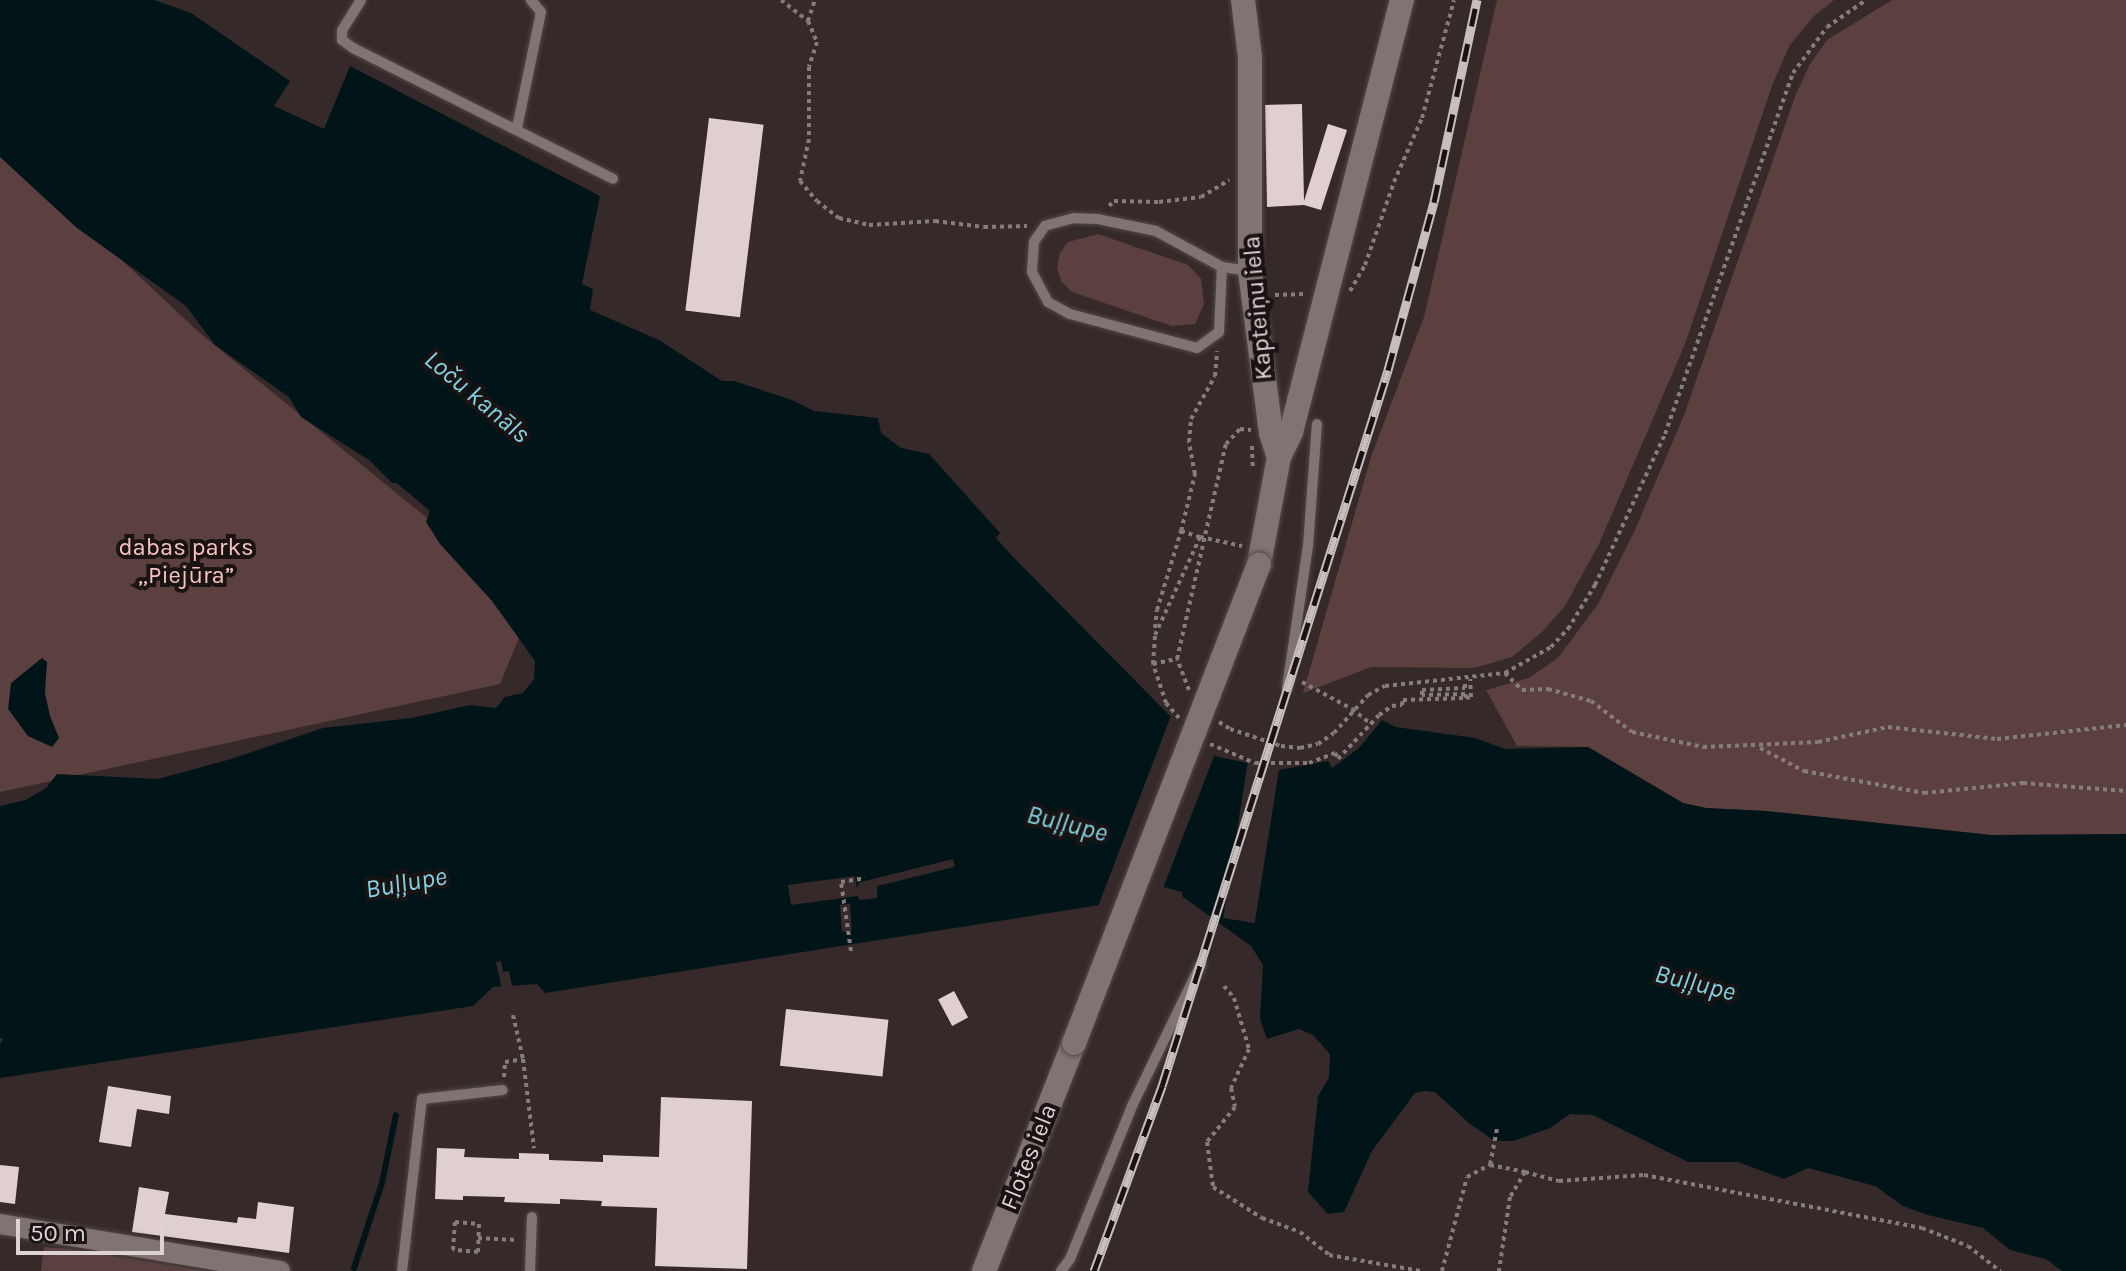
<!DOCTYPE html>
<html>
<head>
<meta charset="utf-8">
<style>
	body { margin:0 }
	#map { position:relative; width:2126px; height:1271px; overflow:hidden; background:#352929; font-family:Karla,sans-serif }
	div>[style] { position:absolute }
	.green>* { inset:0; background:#5c403f }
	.water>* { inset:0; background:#011519 }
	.pier>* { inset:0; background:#352929; transform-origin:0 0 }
	.stream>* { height:6px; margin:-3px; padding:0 3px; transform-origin:3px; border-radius:3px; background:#011519 }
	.building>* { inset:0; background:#dfd0cf; transform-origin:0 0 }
	.path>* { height:4px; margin-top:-2px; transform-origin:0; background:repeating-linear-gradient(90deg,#867c7c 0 4px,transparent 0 8px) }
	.roads { filter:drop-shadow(0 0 2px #524848) drop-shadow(0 0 2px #524848) }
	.service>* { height:10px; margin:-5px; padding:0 5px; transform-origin:5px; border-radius:5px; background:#807372 }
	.minor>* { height:20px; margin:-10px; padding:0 10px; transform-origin:10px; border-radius:10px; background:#807372 }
	.tertiary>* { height:24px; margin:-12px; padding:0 12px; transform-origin:12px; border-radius:12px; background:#807372 }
	.rail>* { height:9px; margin-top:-4.5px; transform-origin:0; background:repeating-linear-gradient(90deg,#191413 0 18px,#c7bebe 0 36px); box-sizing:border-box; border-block:2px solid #c7bebe }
	.bridges { filter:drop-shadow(0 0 2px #524848) drop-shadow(0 0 2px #524848) }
	.tertiary-bridge>* { height:24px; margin:-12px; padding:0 12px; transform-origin:12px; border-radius:12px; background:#807372 }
	span { translate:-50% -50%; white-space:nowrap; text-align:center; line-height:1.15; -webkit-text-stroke:8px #191413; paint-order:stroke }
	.street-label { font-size:24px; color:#dcd4d4 }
	.park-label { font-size:24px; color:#f9c2bf }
	.water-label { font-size:26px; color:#83d1e1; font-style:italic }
	.scale { position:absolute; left:16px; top:1219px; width:148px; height:36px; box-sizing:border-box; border:4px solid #dcd4d4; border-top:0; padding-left:10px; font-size:24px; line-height:28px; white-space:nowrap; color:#dcd4d4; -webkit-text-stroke:6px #191413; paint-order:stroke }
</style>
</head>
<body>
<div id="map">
	<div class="green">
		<div style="clip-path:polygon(1497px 0,1834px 0,1814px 16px,1790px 45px,1773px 83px,1685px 344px,1599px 544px,1565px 606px,1542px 632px,1512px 657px,1474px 668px,1371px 667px,1303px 693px,1371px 457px,1424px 317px)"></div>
		<div style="clip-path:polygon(1892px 0,2126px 0,2126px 834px,1991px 835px,1766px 811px,1706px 808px,1683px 803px,1588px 747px,1517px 746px,1486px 690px,1529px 678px,1558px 658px,1598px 604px,1635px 530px,1684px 415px,1796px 94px,1810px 64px,1827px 40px)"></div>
		<div style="clip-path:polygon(0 147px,201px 334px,502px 579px,526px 621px,500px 684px,0 792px)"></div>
		<div style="clip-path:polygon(1098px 234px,1188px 265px,1201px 279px,1204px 304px,1195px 324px,1172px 326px,1072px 292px,1061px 281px,1057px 268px,1060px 253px,1068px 242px)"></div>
		<div style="clip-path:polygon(44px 1247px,71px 1249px,205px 1271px,41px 1271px)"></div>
	</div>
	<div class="water">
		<div style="clip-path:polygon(0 0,154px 0,191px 13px,290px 81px,274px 106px,324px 129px,350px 66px,600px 196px,582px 284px,593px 289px,590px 310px,659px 340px,722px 381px,734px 381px,792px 400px,814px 411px,878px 418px,881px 433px,901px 448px,929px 454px,1000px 533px,996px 538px,1014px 558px,1177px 723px,1215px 756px,1279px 770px,1328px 761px,1332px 768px,1359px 748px,1382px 720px,1396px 727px,1475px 738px,1505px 749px,1588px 747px,1683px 803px,1706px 808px,1766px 811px,1991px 835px,2126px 834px,2126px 1271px,2062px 1271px,2046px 1259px,2010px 1250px,1983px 1228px,1928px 1215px,1903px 1206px,1875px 1186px,1808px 1168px,1784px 1179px,1738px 1162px,1688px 1162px,1593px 1115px,1570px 1114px,1550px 1128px,1513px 1141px,1495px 1141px,1470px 1124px,1435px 1092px,1425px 1091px,1415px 1093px,1372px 1151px,1344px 1212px,1328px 1214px,1308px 1192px,1318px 1096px,1329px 1078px,1330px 1054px,1313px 1035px,1299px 1029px,1267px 1039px,1260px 1019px,1263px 965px,1251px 946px,1183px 897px,1182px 892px,1156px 885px,1144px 898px,545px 993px,537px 984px,493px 987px,473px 1006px,0 1078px,0 1044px,3px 1039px,0 1038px,0 806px,26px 800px,46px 788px,57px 774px,158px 779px,231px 759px,323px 728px,412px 718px,470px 705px,496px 708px,505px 697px,523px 693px,534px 679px,535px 661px,492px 601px,440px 544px,426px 522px,430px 511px,397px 483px,392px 483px,369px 460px,301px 417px,289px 397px,215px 345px,186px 306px,77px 228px,0 157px)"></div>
		<div style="clip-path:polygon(42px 658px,47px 662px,45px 693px,50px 716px,59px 738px,52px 747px,28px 736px,8px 709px,11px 683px)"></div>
	</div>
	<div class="pier">
		<div style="clip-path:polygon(1172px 713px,1216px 751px,1162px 891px,1152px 891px,1145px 902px,1097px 909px)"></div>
		<div style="left:1248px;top:761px;width:32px;height:159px;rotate:9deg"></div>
		<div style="left:953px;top:859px;width:8px;height:97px;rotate:76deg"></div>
		<div style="clip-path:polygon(855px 876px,857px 889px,858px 885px,877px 884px,877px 898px,859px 900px,858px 896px,791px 905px,788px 885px)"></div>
		<div style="left:850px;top:904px;width:27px;height:10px;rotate:86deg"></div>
		<div style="clip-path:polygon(501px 961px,503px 972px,509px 971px,513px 990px,502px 990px,496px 962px)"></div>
	</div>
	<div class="stream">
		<div style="left:354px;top:1268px;width:89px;rotate:-71.8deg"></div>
		<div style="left:382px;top:1183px;width:69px;rotate:-78.4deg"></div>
	</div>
	<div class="building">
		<div style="clip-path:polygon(1302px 104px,1304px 201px,1328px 124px,1347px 130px,1321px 210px,1304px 205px,1267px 207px,1265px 105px)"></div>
		<div style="left:709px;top:118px;width:55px;height:194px;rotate:7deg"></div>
		<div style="left:954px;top:991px;width:30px;height:18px;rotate:62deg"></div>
		<div style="left:786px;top:1009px;width:103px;height:57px;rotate:6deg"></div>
		<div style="clip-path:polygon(108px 1086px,171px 1096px,169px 1114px,137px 1109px,131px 1147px,99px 1142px)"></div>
		<div style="clip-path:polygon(661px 1097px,752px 1101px,747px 1269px,655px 1266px,657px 1208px,601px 1206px,602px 1201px,560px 1199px,560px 1204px,504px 1202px,505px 1197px,463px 1196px,463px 1200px,435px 1199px,437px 1148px,465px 1149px,464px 1157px,519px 1159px,519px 1153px,549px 1154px,549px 1160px,603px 1162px,603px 1155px,659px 1157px)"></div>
		<div style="clip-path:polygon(0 1165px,19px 1167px,15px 1204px,0 1202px)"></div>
		<div style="clip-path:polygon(139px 1187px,169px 1192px,165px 1214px,237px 1223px,238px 1217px,256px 1219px,258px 1202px,294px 1207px,289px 1253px,132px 1232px)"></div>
	</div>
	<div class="path">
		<div style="left:781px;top:0;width:34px;rotate:38deg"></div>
		<div style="left:808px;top:21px;width:23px;rotate:67deg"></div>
		<div style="left:817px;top:42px;width:26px;rotate:108deg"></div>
		<div style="left:809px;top:67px;width:72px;rotate:90deg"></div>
		<div style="left:809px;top:139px;width:43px;rotate:102.1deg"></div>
		<div style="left:800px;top:181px;width:26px;rotate:50deg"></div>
		<div style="left:817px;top:201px;width:28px;rotate:38deg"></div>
		<div style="left:839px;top:218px;width:31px;rotate:13deg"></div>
		<div style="left:869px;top:225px;width:66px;rotate:-3.5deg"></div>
		<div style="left:935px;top:221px;width:49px;rotate:7deg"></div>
		<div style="left:984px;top:227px;width:43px;rotate:-1.3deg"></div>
		<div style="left:808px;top:21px;width:22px;rotate:-72deg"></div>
		<div style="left:1109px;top:206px;width:7px;rotate:-45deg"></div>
		<div style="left:1114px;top:201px;width:45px;rotate:1.3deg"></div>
		<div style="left:1159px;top:202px;width:42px;rotate:-6.8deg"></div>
		<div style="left:1201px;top:197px;width:33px;rotate:-31deg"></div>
		<div style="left:1350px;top:291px;width:30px;rotate:-60deg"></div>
		<div style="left:1365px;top:265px;width:88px;rotate:-70.7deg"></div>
		<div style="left:1394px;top:182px;width:70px;rotate:-66.4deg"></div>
		<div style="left:1422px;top:118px;width:122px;rotate:-74.8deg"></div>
		<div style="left:1275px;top:295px;width:31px;rotate:-2deg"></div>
		<div style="left:1252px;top:446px;width:23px;rotate:88deg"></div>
		<div style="left:1181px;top:531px;width:59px;rotate:-76.2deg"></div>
		<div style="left:1195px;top:474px;width:33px;rotate:-101deg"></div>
		<div style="left:1189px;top:442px;width:23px;rotate:-85deg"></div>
		<div style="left:1191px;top:419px;width:49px;rotate:-60.8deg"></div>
		<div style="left:1215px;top:376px;width:25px;rotate:-85deg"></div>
		<div style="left:1155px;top:628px;width:18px;rotate:-84deg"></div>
		<div style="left:1157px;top:610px;width:83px;rotate:-73.1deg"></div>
		<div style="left:1181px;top:531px;width:20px;rotate:18deg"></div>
		<div style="left:1153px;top:664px;width:25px;rotate:-12deg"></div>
		<div style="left:1505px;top:673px;width:24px;rotate:45deg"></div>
		<div style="left:1522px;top:690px;width:26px;rotate:-2deg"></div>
		<div style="left:1548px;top:689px;width:45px;rotate:15.6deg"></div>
		<div style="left:1591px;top:701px;width:51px;rotate:37.1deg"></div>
		<div style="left:1632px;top:732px;width:73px;rotate:11.9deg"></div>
		<div style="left:1703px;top:747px;width:115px;rotate:-2.5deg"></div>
		<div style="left:1818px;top:742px;width:72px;rotate:-12.1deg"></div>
		<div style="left:1888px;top:727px;width:110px;rotate:6.3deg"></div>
		<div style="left:1997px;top:739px;width:130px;rotate:-6.2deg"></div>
		<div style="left:1302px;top:682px;width:57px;rotate:28.4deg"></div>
		<div style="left:1352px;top:709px;width:24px;rotate:38deg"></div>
		<div style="left:1189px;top:690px;width:33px;rotate:-111deg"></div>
		<div style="left:1177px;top:659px;width:221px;rotate:-77.2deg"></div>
		<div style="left:1226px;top:444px;width:21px;rotate:-47deg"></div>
		<div style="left:1240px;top:429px;width:11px;rotate:5deg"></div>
		<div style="left:1466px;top:698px;width:5px;rotate:-11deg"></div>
		<div style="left:1471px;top:697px;width:18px;rotate:-93deg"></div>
		<div style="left:1179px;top:718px;width:20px;rotate:-131deg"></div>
		<div style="left:1166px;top:703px;width:41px;rotate:-108.4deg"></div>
		<div style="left:1153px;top:664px;width:29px;rotate:-86deg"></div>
		<div style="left:1155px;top:635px;width:108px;rotate:-65.3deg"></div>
		<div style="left:1200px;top:537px;width:43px;rotate:12.1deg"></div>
		<div style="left:1219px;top:722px;width:13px;rotate:32deg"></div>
		<div style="left:1230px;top:729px;width:54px;rotate:18.4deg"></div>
		<div style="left:1281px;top:746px;width:19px;rotate:6deg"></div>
		<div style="left:1300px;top:748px;width:18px;rotate:-13deg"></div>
		<div style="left:1318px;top:744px;width:19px;rotate:-35deg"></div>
		<div style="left:1334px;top:733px;width:51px;rotate:-48.2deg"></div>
		<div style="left:1368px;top:695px;width:19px;rotate:-28deg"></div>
		<div style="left:1385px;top:686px;width:121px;rotate:-6.2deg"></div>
		<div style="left:1505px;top:673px;width:53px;rotate:-29.5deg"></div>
		<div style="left:1551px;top:647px;width:25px;rotate:-47deg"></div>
		<div style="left:1568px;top:629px;width:52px;rotate:-58.5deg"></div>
		<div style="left:1595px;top:585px;width:166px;rotate:-65.1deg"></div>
		<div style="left:1665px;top:434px;width:383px;rotate:-70.5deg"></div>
		<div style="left:1793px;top:73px;width:57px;rotate:-53.5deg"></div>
		<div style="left:1827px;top:27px;width:47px;rotate:-34.7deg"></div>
		<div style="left:1210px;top:744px;width:49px;rotate:22.9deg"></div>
		<div style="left:1255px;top:763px;width:54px"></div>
		<div style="left:1309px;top:763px;width:28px;rotate:-21deg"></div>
		<div style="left:1335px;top:753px;width:7px;rotate:63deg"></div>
		<div style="left:1338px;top:759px;width:60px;rotate:-47deg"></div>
		<div style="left:1379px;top:715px;width:16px;rotate:-35deg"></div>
		<div style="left:1392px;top:706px;width:10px;rotate:-6deg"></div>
		<div style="left:1402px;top:705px;width:5px;rotate:-79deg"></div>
		<div style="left:1403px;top:700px;width:63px;rotate:-1.8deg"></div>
		<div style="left:1466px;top:698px;width:4px;rotate:-104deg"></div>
		<div style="left:1465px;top:694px;width:43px;rotate:178.7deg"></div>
		<div style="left:1422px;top:695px;width:5px;rotate:-90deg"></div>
		<div style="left:1422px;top:690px;width:43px;rotate:-2.7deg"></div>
		<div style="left:1465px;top:688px;width:8px;rotate:-90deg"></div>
		<div style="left:1760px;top:748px;width:50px;rotate:27.6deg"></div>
		<div style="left:1804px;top:771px;width:122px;rotate:10.4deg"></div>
		<div style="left:1924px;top:793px;width:100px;rotate:-5.8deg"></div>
		<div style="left:2023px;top:783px;width:103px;rotate:4.4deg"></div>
		<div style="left:851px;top:951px;width:70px;rotate:-98.2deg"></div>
		<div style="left:841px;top:882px;width:24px;rotate:-9deg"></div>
		<div style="left:1224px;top:986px;width:16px;rotate:50deg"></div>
		<div style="left:1234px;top:998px;width:53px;rotate:73.6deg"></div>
		<div style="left:1249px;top:1049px;width:43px;rotate:114.8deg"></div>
		<div style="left:1231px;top:1088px;width:19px;rotate:78deg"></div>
		<div style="left:1235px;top:1107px;width:45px;rotate:128.7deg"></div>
		<div style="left:1207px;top:1142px;width:45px;rotate:82.4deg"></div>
		<div style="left:1213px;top:1187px;width:58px;rotate:32.3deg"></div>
		<div style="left:1262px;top:1218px;width:40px;rotate:20.2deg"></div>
		<div style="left:1300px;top:1232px;width:37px;rotate:38deg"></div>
		<div style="left:1329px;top:1255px;width:93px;rotate:9.9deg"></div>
		<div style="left:513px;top:1015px;width:45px;rotate:77.2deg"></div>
		<div style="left:523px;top:1059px;width:90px;rotate:83deg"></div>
		<div style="left:504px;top:1077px;width:15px;rotate:-86deg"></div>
		<div style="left:505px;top:1062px;width:18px;rotate:-9deg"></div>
		<div style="left:1497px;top:1129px;width:37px;rotate:101deg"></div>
		<div style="left:1490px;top:1165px;width:36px;rotate:11deg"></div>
		<div style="left:1525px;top:1172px;width:29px;rotate:121deg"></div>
		<div style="left:1510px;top:1197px;width:75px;rotate:98.5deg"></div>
		<div style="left:1525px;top:1172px;width:35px;rotate:15deg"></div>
		<div style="left:1559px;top:1181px;width:85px;rotate:-4deg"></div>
		<div style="left:1644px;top:1175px;width:283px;rotate:10.8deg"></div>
		<div style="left:1922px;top:1228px;width:49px;rotate:21.4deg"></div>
		<div style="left:1968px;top:1246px;width:41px;rotate:38deg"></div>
		<div style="left:455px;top:1222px;width:24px;rotate:5deg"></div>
		<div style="left:479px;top:1224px;width:28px;rotate:92deg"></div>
		<div style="left:478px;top:1252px;width:25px;rotate:-175deg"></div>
		<div style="left:453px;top:1250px;width:28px;rotate:-86deg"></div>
		<div style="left:478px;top:1238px;width:38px;rotate:3deg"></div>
		<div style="left:1442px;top:1271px;width:97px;rotate:-75.1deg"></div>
		<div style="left:1467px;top:1177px;width:26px;rotate:-28deg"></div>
	</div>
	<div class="roads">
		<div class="service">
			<div style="left:361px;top:0;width:36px;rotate:122deg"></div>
			<div style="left:342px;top:31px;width:9px;rotate:90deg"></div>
			<div style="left:342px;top:40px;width:14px;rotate:36deg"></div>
			<div style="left:353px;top:48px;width:291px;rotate:26.7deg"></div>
			<div style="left:517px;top:128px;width:118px;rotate:-78.3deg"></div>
			<div style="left:541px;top:12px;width:16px;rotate:-130deg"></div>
			<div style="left:1222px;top:267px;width:75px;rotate:-151.4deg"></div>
			<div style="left:1156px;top:231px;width:59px;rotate:-168.3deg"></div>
			<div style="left:1098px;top:219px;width:24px;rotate:-178deg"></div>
			<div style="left:1074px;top:218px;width:30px;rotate:165deg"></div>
			<div style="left:1045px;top:226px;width:19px;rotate:125deg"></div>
			<div style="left:1034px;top:242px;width:30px;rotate:94deg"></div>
			<div style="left:1032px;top:272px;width:34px;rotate:62deg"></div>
			<div style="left:1048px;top:302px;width:25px;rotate:29deg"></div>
			<div style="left:1070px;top:314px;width:131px;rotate:15deg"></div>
			<div style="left:1197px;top:348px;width:27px;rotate:-36deg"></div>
			<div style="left:1219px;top:332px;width:65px;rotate:-87.4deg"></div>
			<div style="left:1222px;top:267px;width:28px;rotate:8deg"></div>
			<div style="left:1287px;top:688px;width:144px;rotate:-81.6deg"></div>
			<div style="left:1308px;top:546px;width:122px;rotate:-85.8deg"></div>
			<div style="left:402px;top:1271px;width:173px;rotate:-83.4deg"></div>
			<div style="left:422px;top:1099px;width:81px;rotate:-6.3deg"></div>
			<div style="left:530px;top:1271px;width:54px;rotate:-87.9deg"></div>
			<div style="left:1061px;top:1271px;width:15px;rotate:-53deg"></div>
			<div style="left:1070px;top:1259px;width:165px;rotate:-67.9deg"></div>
			<div style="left:1132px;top:1106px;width:158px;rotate:-64.1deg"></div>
		</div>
		<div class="minor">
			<div style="left:0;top:1224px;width:284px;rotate:9.5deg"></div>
		</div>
		<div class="tertiary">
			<div style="left:1243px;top:0;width:57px;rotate:83deg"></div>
			<div style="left:1250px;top:57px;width:214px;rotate:90deg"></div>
			<div style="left:1250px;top:271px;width:163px;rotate:82.6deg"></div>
			<div style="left:1271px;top:433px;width:25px;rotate:72deg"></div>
			<div style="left:1279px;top:457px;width:109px;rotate:100.6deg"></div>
			<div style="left:1279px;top:457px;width:28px;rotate:-64deg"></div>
			<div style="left:1291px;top:432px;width:446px;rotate:-75.6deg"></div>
			<div style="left:984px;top:1271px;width:245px;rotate:-68.5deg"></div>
		</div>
	</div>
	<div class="rail">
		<div style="left:1094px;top:1271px;width:197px;rotate:-69.8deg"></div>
		<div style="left:1162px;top:1086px;width:751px;rotate:-72.48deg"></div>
		<div style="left:1388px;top:370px;width:174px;rotate:-74.7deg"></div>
		<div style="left:1434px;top:202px;width:207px;rotate:-78deg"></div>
	</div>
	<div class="bridges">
		<div class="tertiary-bridge">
			<div style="left:1074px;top:1043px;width:513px;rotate:-68.88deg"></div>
		</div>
	</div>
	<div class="street-label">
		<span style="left:1258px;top:308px;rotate:-95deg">Kapteiņu iela</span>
		<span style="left:1029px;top:1157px;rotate:-68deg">Flotes iela</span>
	</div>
	<div class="park-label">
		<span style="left:186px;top:562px">dabas parks<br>„Piejūra”</span>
	</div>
	<div class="water-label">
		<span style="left:477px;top:397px;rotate:40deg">Loču kanāls</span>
		<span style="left:1067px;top:824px;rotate:14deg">Buļļupe</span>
		<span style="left:406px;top:883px;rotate:-10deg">Buļļupe</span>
		<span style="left:1695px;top:983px;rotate:14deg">Buļļupe</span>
	</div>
	<div class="scale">50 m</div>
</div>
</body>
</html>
